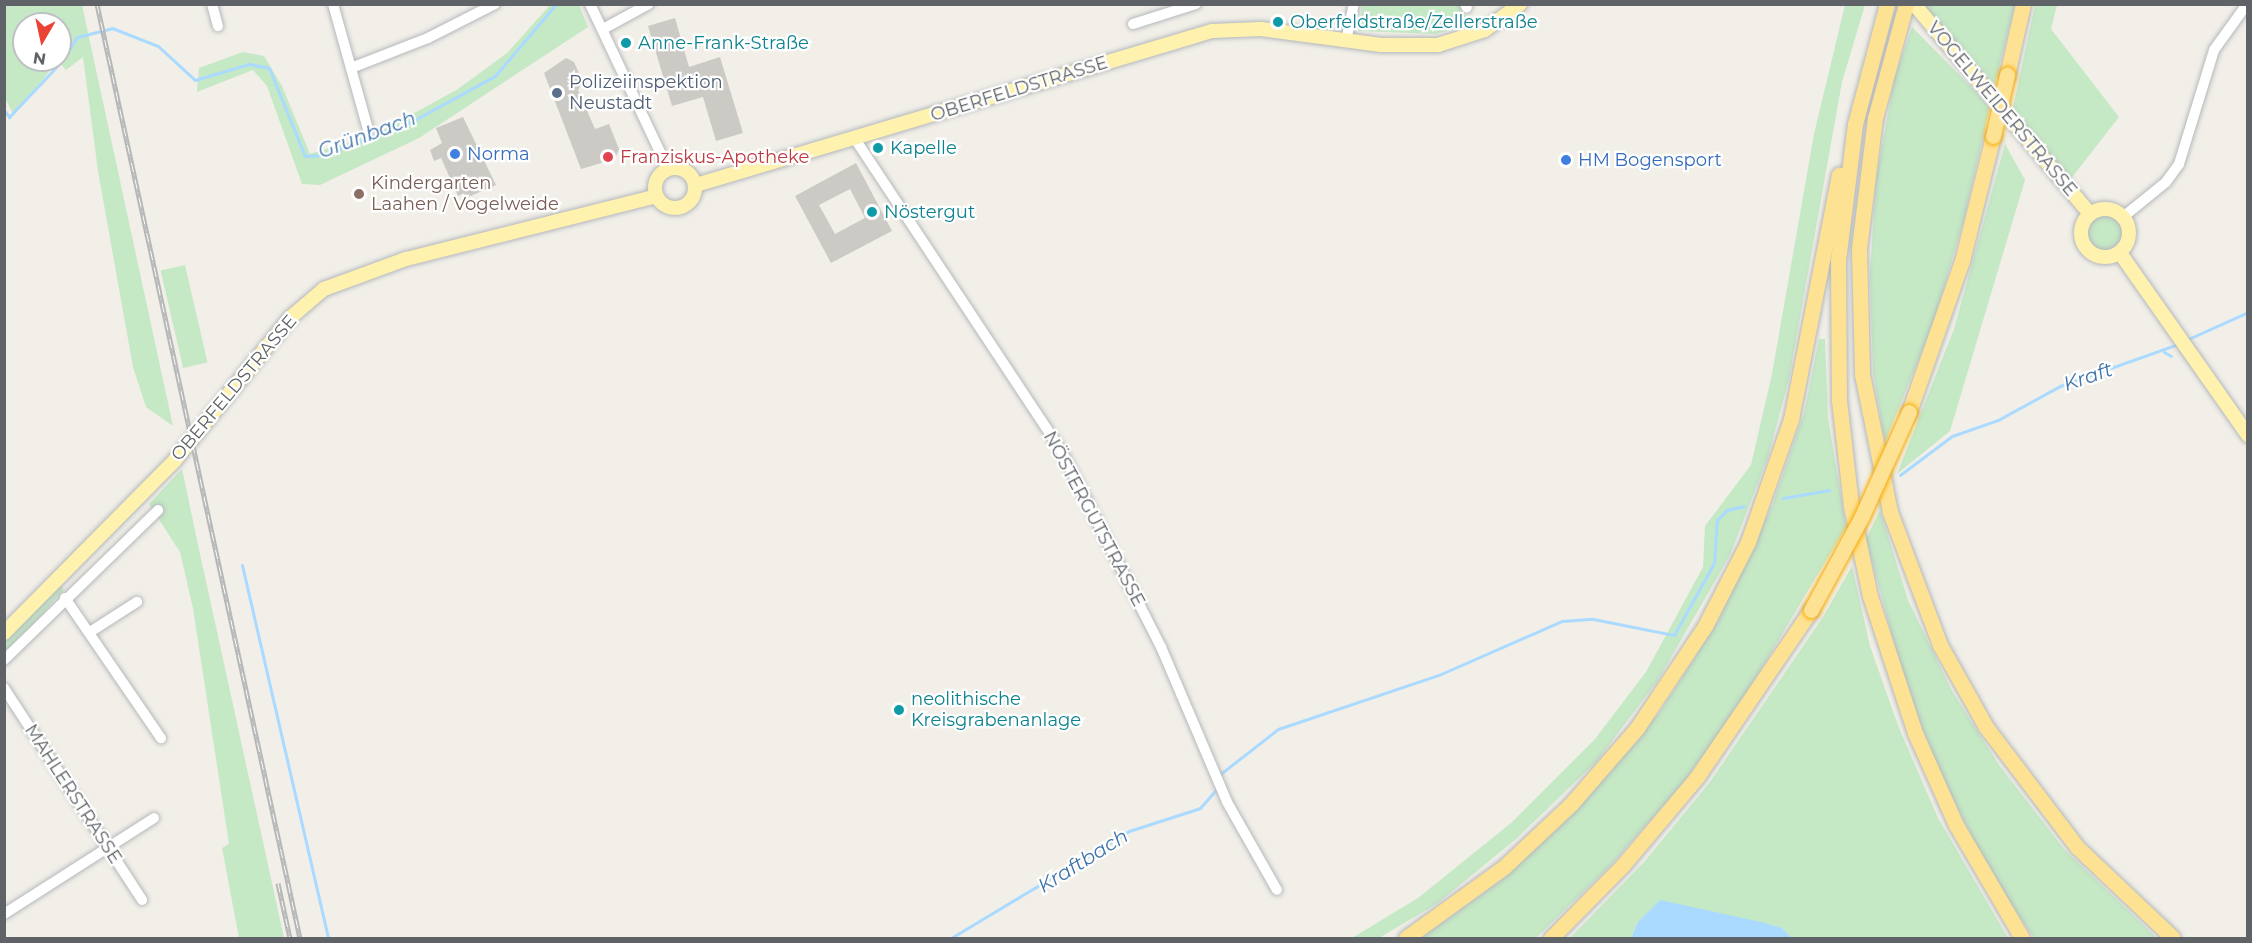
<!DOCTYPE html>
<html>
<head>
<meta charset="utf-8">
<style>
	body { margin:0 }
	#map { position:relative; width:2252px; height:943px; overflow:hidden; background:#f1efe8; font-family:Montserrat,sans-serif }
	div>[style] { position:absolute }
	.green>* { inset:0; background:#c5e8c5; transform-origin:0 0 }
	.round { border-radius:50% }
	.water>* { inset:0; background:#aadaff }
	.stream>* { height:3px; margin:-1.5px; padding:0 1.5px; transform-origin:1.5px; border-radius:1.5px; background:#aadaff }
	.building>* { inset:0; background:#cccac5 }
	.roads { filter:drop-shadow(0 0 2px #b5b8bc) drop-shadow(0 0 2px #b5b8bc) }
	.minor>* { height:10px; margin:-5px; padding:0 5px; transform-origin:5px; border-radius:5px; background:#fff }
	.major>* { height:14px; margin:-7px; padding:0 7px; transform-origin:7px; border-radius:7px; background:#fff2af }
	.major>.ring { margin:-7px; padding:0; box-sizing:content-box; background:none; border:14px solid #fff2af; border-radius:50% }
	.highway>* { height:15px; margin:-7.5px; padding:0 7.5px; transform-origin:7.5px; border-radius:7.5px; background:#fde293 }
	.rail>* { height:5px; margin-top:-2.5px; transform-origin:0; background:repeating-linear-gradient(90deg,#fff 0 9px,#b6b7b8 0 18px); box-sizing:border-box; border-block:2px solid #b6b7b8 }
	.bridges { filter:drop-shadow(0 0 2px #f9ab00) drop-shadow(0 0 2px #f9ab00) }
	.highway-bridge>* { height:15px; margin:-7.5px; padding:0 7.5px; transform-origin:7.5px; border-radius:7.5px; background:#fde293 }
	.dots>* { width:16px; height:16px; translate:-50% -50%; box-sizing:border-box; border:3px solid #fff; border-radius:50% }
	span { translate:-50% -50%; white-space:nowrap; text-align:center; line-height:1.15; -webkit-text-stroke:4.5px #fff; paint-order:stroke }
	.culture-label { font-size:18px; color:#0d838f }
	.left { translate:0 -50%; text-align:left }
	.service-label { font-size:18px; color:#4e5e75 }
	.street-label { font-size:18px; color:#5f6368 }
	.shop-label { font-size:18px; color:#366cbe }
	.health-label { font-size:18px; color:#be3a42 }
	.education-label { font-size:18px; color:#785e54 }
	.water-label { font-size:20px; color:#4174aa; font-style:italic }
	.frame { position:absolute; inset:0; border:6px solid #5f6368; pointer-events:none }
	.north { position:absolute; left:12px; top:12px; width:60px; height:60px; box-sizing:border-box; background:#fff; border:2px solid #bfc1c3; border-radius:50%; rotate:189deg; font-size:16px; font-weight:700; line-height:24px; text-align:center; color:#5f6368 }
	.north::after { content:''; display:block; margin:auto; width:21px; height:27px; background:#ea4335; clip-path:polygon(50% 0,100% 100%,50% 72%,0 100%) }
</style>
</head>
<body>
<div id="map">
	<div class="green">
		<div style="clip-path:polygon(551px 4px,579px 5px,588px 27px,419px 138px,320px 185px,302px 184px,267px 86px,253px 70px,197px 92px,199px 68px,243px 52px,264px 56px,282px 86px,310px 154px,380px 132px,458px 89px,507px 53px)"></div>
		<div style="clip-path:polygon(evenodd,4px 5px,82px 5px,173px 426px,146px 407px,133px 367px,98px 171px,83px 57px,66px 70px,58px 61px,14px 115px,5px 98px,4px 5px,24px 24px,60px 24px,60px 60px,24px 60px,24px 24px)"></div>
		<div style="clip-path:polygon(1362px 5px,1459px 5px,1470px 24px,1436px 34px,1359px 31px)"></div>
		<div style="clip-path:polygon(1845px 5px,1865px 5px,1842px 82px,1789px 379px,1768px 457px,1730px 555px,1658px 680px,1597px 761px,1516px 839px,1438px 903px,1379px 938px,1352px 938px,1418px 898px,1511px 823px,1595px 739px,1646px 672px,1703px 567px,1705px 526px,1751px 465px,1772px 374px,1814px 134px)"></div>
		<div style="clip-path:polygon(1923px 5px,2015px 5px,1994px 87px)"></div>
		<div style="clip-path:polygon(2035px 5px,2057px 5px,2051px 29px,2119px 117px,2070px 180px,2012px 112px)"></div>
		<div style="clip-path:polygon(1912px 27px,1990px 106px,1964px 219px,1934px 321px,1885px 442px,1873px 373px,1870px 273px,1876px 180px,1894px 80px)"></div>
		<div style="clip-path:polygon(2005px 144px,2025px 180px,1950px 431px,1897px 474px,1954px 329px)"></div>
		<div class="round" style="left:2087px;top:215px;width:36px;height:36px"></div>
		<div style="left:185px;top:265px;width:100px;height:25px;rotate:77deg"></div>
		<div style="clip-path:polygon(1819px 339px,1825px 339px,1828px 418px,1846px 527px,1742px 701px,1682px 784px,1610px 866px,1536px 938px,1421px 938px,1503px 879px,1568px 817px,1660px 712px,1718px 621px,1772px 506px,1804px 413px)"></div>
		<div style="clip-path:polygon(182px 469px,200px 554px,284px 938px,239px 938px,222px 848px,229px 844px,193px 608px,180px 552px,149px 504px)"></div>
		<div style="clip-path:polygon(1880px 510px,1908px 600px,1952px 691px,1999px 765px,2064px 849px,2157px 938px,2034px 938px,1993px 878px,1939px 771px,1906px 687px,1866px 539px)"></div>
		<div style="clip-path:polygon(1852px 566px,1870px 646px,1899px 728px,1938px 818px,2008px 938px,1792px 938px,1782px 928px,1637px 922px,1631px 938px,1570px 938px,1645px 861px,1710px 782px,1823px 617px)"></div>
		<div style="clip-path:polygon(60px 584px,64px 590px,5px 655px,5px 640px)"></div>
	</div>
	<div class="water">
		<div style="clip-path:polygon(1660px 900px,1761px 922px,1782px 928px,1792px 938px,1631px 938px,1637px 923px)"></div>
	</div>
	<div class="stream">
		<div style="left:4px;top:110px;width:9px;rotate:54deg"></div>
		<div style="left:9px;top:117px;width:77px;rotate:-46.6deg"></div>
		<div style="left:62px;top:61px;width:28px;rotate:-58deg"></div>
		<div style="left:77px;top:37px;width:36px;rotate:-14deg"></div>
		<div style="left:112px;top:28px;width:49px;rotate:21.4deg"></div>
		<div style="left:158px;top:46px;width:50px;rotate:42.6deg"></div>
		<div style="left:195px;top:80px;width:56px;rotate:-16.5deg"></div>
		<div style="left:249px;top:64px;width:20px;rotate:11deg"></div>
		<div style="left:269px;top:68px;width:95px;rotate:67.8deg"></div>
		<div style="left:305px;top:156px;width:17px;rotate:-3deg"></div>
		<div style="left:322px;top:155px;width:93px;rotate:-20.2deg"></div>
		<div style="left:409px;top:123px;width:98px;rotate:-28.7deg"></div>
		<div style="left:495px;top:76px;width:94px;rotate:-49.7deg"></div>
		<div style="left:2186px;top:340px;width:68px;rotate:-24.3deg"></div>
		<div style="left:2164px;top:352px;width:8px;rotate:30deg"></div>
		<div style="left:1900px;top:475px;width:65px;rotate:-36.9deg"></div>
		<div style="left:1952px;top:436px;width:49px;rotate:-19.2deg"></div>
		<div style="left:1998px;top:420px;width:71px;rotate:-28.7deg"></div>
		<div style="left:2060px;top:386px;width:125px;rotate:-19.6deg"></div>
		<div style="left:1783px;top:498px;width:47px;rotate:-9.9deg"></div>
		<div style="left:242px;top:565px;width:383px;rotate:77deg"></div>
		<div style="left:1219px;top:775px;width:75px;rotate:-37.9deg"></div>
		<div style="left:1278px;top:729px;width:172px;rotate:-18.6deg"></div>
		<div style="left:1441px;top:674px;width:132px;rotate:-23.7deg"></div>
		<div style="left:1562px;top:621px;width:31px;rotate:-4deg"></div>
		<div style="left:1593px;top:619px;width:83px;rotate:11.2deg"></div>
		<div style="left:1674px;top:635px;width:82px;rotate:-60.9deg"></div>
		<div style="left:1714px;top:563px;width:43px;rotate:-86deg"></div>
		<div style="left:1717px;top:520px;width:14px;rotate:-45deg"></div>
		<div style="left:1727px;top:510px;width:17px;rotate:-13deg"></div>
		<div style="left:951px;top:938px;width:208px;rotate:-31deg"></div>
		<div style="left:1129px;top:831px;width:75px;rotate:-17.9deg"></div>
		<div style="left:1200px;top:808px;width:23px;rotate:-49deg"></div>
	</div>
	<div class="building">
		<div style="clip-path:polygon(675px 18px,689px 67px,720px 57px,743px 133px,716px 141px,703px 97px,672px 106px,648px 26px)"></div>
		<div style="clip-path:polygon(566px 58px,574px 62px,583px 82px,578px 90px,595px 129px,609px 124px,619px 149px,615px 159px,581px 169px,544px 73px)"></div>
		<div style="clip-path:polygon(463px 117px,496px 185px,466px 198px,464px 193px,458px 196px,441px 158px,434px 161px,430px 150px,442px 143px,436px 128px)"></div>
		<div style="clip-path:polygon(evenodd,856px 163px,892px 231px,831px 263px,795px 196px,856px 163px,850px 189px,865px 218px,835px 234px,819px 205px,850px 189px)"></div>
	</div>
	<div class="roads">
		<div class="minor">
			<div style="left:212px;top:4px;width:23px;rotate:75deg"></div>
			<div style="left:333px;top:4px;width:130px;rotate:74.4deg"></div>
			<div style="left:590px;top:4px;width:183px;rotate:64.7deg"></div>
			<div style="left:1465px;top:4px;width:4px;rotate:63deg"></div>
			<div style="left:1133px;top:24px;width:66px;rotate:-17.6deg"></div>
			<div style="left:603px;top:29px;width:52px;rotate:-28.5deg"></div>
			<div style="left:1346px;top:41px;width:38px;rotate:-78deg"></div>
			<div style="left:351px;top:68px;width:83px;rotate:-21.3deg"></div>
			<div style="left:428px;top:38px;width:75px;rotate:-26.9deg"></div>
			<div style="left:855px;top:139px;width:373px;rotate:56.5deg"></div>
			<div style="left:1061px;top:450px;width:221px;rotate:63.1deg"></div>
			<div style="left:1161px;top:647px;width:168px;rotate:66.9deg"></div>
			<div style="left:1227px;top:802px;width:101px;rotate:60.4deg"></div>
			<div style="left:2123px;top:217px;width:55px;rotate:-39.1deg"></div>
			<div style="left:2166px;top:182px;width:22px;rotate:-54deg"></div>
			<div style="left:2179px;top:164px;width:119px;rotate:-72.9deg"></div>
			<div style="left:2214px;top:50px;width:57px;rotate:-54.3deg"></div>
			<div style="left:65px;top:598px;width:170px;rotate:55.6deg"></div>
			<div style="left:90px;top:632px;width:56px;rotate:-32.6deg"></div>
			<div style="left:4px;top:660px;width:215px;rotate:-44.2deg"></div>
			<div style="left:4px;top:688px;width:253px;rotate:56.9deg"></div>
			<div style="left:4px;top:914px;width:178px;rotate:-32.6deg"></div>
		</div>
		<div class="major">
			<div style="left:1914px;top:4px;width:274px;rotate:50deg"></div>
			<div class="ring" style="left:655px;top:168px;width:26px;height:26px"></div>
			<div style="left:696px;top:185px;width:538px;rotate:-16.62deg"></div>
			<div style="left:1212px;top:31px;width:49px;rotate:-2.3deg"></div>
			<div style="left:1261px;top:29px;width:121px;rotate:7.6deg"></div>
			<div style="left:1381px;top:45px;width:57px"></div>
			<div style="left:1438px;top:45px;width:49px;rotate:-17.7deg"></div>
			<div style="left:1485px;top:30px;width:44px;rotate:-36.6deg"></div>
			<div class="ring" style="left:2081px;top:209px;width:34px;height:34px"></div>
			<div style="left:2120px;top:253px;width:223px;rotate:54.9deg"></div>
			<div style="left:4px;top:633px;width:243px;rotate:-45.3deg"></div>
			<div style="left:175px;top:460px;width:183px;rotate:-51deg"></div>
			<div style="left:290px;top:318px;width:45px;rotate:-40.5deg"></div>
			<div style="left:324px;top:289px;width:87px;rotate:-20.1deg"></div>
			<div style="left:406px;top:259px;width:258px;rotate:-14.1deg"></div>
		</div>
		<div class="highway">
			<div style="left:1887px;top:4px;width:124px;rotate:104.9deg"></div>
			<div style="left:1855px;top:124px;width:137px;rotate:97.1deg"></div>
			<div style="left:1838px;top:260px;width:140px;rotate:89.6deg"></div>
			<div style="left:1839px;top:400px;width:107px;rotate:83.5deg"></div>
			<div style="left:1851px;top:506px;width:92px;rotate:78.1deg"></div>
			<div style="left:1870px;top:596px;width:144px;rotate:71.8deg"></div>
			<div style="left:1915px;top:733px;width:101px;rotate:66deg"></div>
			<div style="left:1956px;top:825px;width:131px;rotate:59.7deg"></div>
			<div style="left:1906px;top:4px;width:118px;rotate:105.2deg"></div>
			<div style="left:1875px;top:118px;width:132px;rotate:97deg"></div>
			<div style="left:1859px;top:249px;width:125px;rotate:88.6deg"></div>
			<div style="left:1862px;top:374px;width:141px;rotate:78.5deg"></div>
			<div style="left:1890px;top:512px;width:142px;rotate:69.4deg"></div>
			<div style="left:1940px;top:645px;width:94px;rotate:60.7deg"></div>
			<div style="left:1986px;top:727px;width:151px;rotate:52.8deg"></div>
			<div style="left:2077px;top:847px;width:132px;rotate:43.5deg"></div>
			<div style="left:2007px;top:75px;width:73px;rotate:-77.3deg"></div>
			<div style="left:1909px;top:412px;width:160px;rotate:-70.7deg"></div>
			<div style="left:1962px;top:261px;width:129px;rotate:-76.1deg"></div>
			<div style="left:1406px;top:938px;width:121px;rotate:-35.9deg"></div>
			<div style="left:1504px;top:867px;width:92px;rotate:-43.2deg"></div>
			<div style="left:1571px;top:804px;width:101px;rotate:-49deg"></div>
			<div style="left:1637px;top:728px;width:123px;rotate:-56.3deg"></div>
			<div style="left:1705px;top:626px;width:94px;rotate:-62.9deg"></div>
			<div style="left:1748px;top:542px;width:130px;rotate:-70.7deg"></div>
			<div style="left:1791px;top:419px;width:249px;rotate:-78.9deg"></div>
			<div style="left:1551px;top:938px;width:103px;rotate:-45.4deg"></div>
			<div style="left:1623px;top:865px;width:115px;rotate:-49.9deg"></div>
			<div style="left:1697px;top:777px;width:202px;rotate:-55.7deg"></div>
		</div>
	</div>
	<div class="rail">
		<div style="left:97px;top:4px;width:956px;rotate:77.74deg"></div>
		<div style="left:278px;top:883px;width:56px;rotate:77.7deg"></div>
	</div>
	<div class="bridges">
		<div class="highway-bridge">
			<div style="left:1993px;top:136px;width:63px;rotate:-77.1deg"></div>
			<div style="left:1811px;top:610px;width:107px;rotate:-61.5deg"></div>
			<div style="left:1862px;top:516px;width:114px;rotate:-65.7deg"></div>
		</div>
	</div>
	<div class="dots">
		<div style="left:1278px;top:22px;background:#0f9aa8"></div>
		<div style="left:626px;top:43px;background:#0f9aa8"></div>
		<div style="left:557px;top:93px;background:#5c6f8a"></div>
		<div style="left:878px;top:148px;background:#0f9aa8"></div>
		<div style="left:455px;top:154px;background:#3f7fe0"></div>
		<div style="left:608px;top:157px;background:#e0444e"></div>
		<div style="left:1566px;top:160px;background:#3f7fe0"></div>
		<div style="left:359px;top:194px;background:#8d6e63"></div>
		<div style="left:872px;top:212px;background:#0f9aa8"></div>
		<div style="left:899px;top:710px;background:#0f9aa8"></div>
	</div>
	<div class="culture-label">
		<span class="left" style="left:1290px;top:22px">Oberfeldstraße/Zellerstraße</span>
		<span class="left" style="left:638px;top:43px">Anne-Frank-Straße</span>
		<span class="left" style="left:890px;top:148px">Kapelle</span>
		<span class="left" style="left:884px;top:212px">Nöstergut</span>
		<span class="left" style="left:911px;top:710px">neolithische<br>Kreisgrabenanlage</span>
	</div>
	<div class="service-label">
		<span class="left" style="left:569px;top:93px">Polizeiinspektion<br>Neustadt</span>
	</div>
	<div class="street-label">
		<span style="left:1019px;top:89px;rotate:-17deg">OBERFELDSTRASSE</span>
		<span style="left:2002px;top:109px;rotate:50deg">VOGELWEIDERSTRASSE</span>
		<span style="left:234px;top:388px;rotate:-50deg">OBERFELDSTRASSE</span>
		<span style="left:1094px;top:519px;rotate:62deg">NÖSTERGUTSTRASSE</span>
		<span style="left:73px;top:794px;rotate:57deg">MAHLERSTRASSE</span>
	</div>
	<div class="shop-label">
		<span class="left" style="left:467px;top:154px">Norma</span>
		<span class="left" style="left:1578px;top:160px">HM Bogensport</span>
	</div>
	<div class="health-label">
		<span class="left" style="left:620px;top:157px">Franziskus-Apotheke</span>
	</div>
	<div class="education-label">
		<span class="left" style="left:371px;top:194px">Kindergarten<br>Laahen / Vogelweide</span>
	</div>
	<div class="water-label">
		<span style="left:367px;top:135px;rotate:-20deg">Grünbach</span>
		<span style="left:2088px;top:377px;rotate:-19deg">Kraft</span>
		<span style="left:1083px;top:861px;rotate:-32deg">Kraftbach</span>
	</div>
	<div class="frame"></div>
	<div class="north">N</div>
</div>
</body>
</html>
